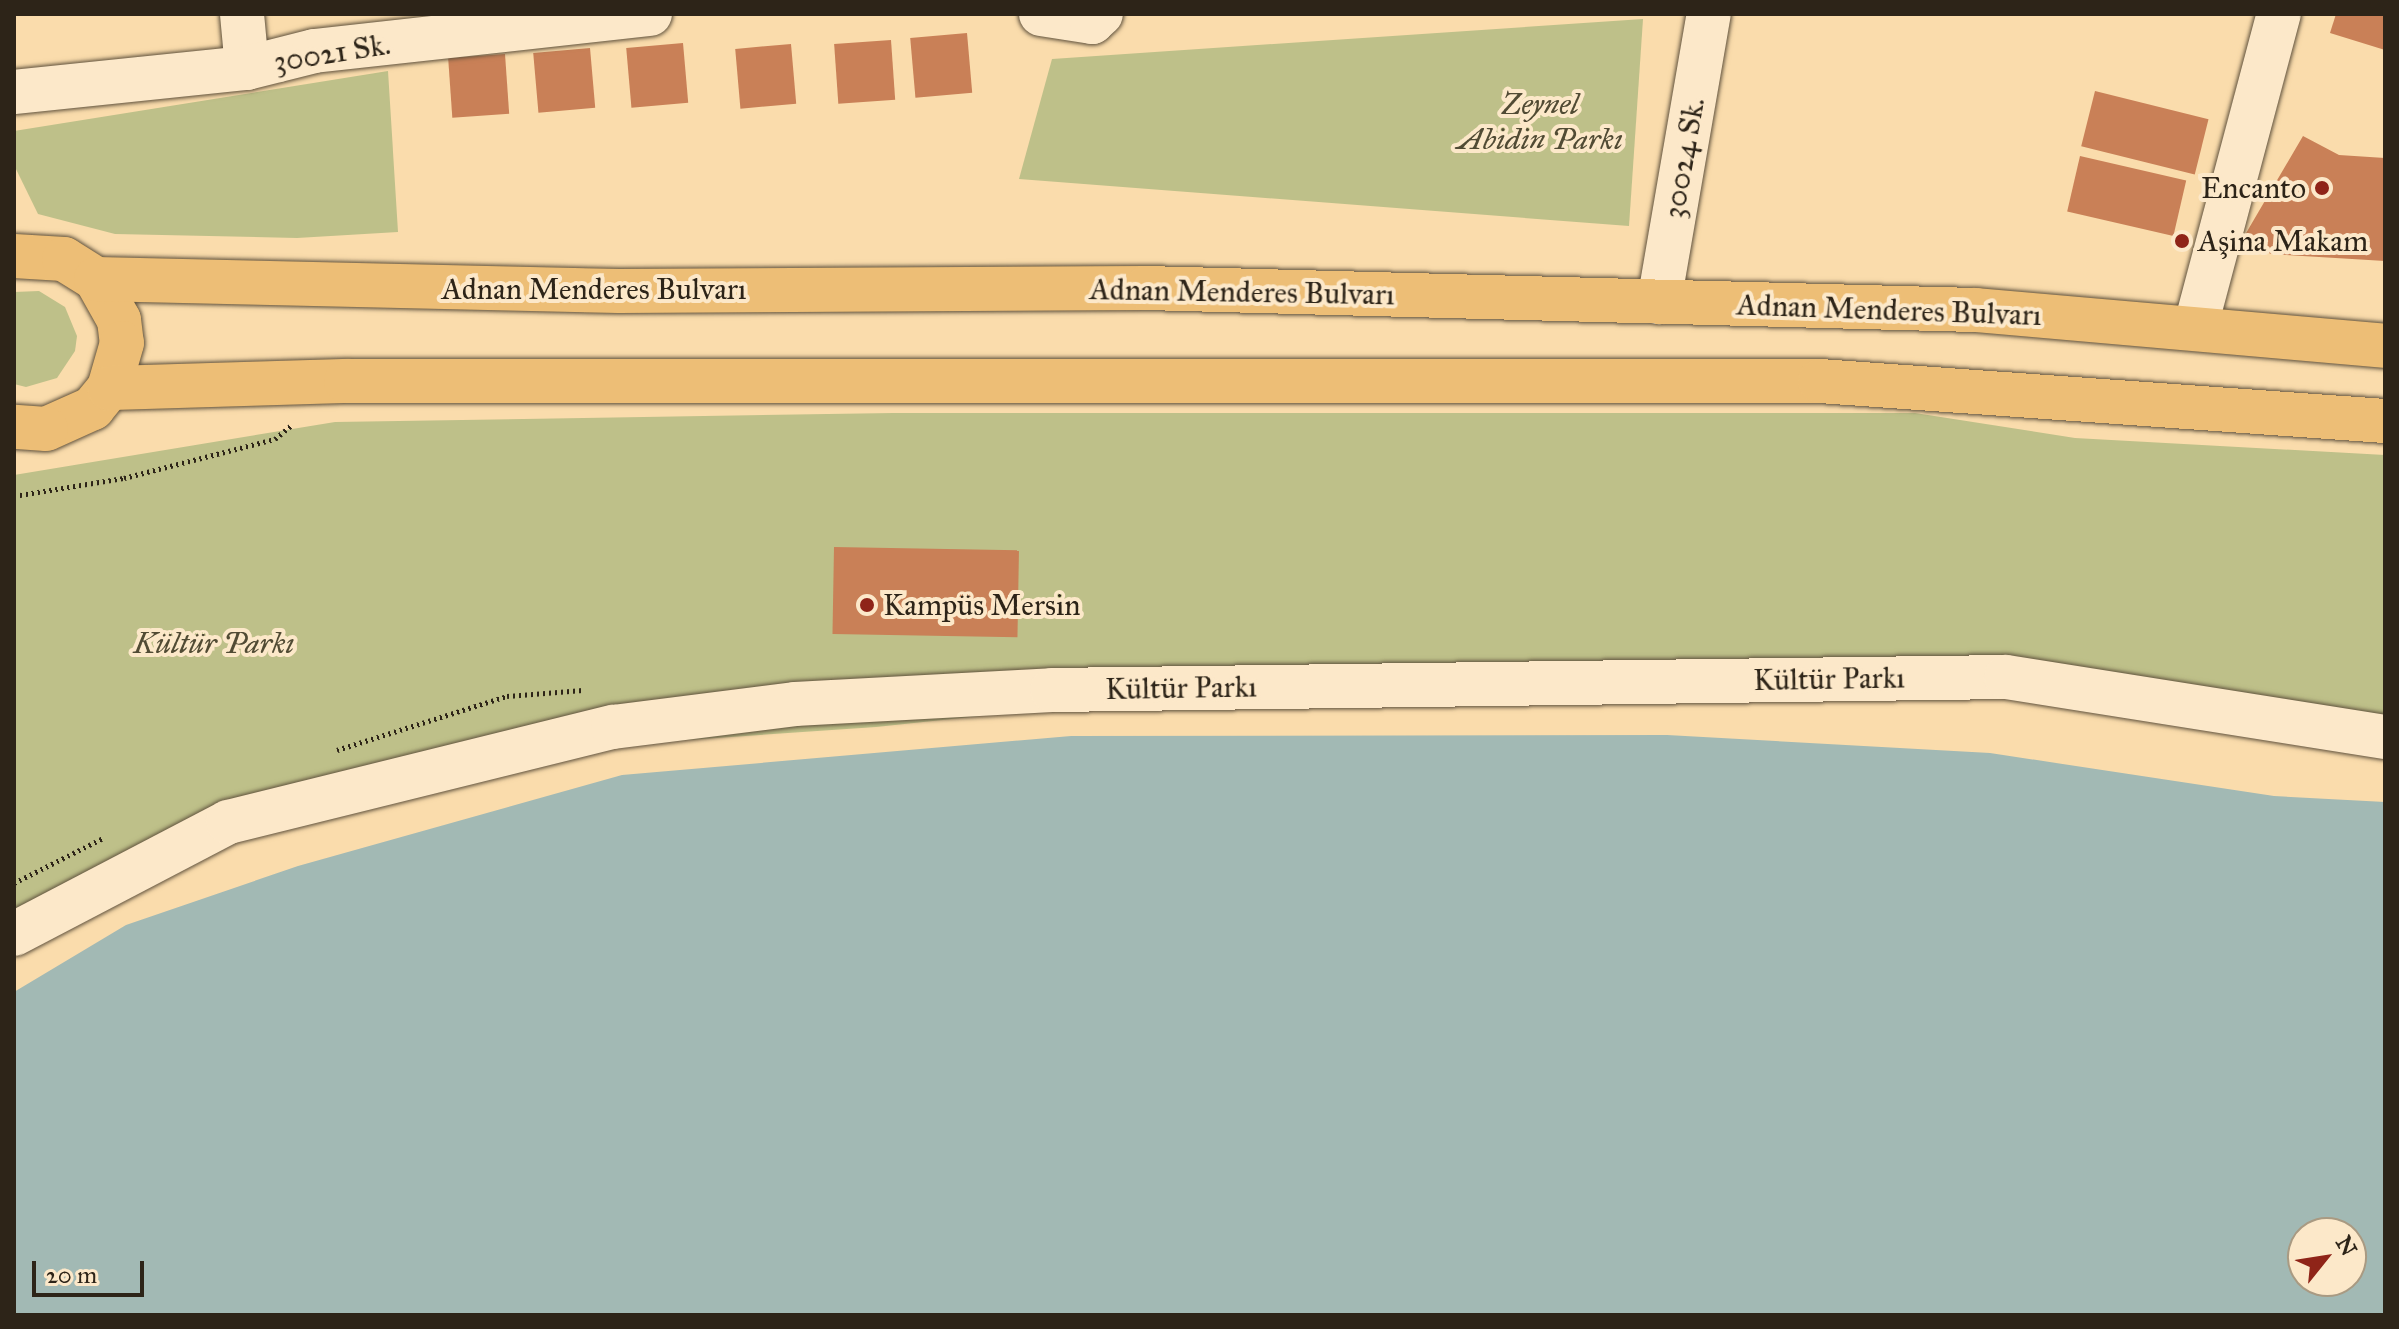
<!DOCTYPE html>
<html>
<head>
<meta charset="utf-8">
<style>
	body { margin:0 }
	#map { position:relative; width:2399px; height:1329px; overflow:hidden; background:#fadcac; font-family:"IM FELL Great Primer",serif }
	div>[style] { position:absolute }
	.green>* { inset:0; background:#bec089 }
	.water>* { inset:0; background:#a2b9b4 }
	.building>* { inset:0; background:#c98057; transform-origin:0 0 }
	.path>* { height:5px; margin-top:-2.5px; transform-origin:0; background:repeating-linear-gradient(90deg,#2d2418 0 2px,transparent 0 6px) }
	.roads { filter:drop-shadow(0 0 2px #60523d) drop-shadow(0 0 2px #60523d) }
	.minor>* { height:44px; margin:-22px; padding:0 22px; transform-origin:22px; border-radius:22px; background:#fce8c9 }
	.major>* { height:44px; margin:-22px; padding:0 22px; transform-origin:22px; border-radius:22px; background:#edbe76 }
	.dots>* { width:22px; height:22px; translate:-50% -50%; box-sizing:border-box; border:4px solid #fce8c9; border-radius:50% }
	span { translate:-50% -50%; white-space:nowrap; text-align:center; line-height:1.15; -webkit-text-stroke:8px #fce8c9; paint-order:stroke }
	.street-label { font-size:30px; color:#2d2418 }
	.park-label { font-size:30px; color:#514b34; font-style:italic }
	.poi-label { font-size:30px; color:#2d2418 }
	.right { translate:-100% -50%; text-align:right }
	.left { translate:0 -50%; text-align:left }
	.frame { position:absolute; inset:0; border:16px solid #2d2418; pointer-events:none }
	.north { position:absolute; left:2287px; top:1217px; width:80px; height:80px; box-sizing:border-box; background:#fce8c9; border:2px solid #a99a82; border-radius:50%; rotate:60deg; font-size:22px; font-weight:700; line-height:32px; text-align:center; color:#2d2418 }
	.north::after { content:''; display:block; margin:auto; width:28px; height:36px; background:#8f2418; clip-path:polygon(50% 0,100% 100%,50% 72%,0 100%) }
	.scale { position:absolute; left:32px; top:1261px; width:112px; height:36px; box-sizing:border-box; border:4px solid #2d2418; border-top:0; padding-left:10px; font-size:24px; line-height:28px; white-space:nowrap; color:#2d2418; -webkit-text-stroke:6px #fce8c9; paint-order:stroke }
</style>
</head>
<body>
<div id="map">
	<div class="green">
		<div style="clip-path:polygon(1643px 19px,1629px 226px,1019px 179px,1052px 59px)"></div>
		<div style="clip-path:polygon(388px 71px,398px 232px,297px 238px,115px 234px,38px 214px,14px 165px,14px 131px)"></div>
		<div style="clip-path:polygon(39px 291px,65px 307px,77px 336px,75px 351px,57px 378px,26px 387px,14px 384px,14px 292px)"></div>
		<div style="clip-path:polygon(893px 413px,1915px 413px,2075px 438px,2385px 455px,2385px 743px,2021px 687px,1161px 697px,876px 727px,614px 745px,242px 840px,14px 951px,14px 475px,335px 422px)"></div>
	</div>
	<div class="water">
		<div style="clip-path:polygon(evenodd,1667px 735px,1990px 753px,2274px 796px,2385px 802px,2385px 1315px,14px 1315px,14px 992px,126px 925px,298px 866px,622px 775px,1071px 736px,1667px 735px,2303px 1233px,2351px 1233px,2351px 1281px,2303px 1281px,2303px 1233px)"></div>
	</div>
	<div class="building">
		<div style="clip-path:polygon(2336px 14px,2385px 14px,2385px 50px,2330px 33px)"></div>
		<div style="left:967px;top:33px;width:60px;height:57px;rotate:85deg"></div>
		<div style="left:891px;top:40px;width:60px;height:57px;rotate:86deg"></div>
		<div style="left:683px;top:43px;width:60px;height:57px;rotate:85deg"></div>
		<div style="left:791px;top:44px;width:60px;height:56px;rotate:85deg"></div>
		<div style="left:590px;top:48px;width:60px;height:57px;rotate:85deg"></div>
		<div style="left:505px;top:54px;width:60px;height:57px;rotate:86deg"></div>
		<div style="left:2095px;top:91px;width:117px;height:57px;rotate:14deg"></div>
		<div style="clip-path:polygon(2303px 136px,2339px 155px,2385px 158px,2385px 261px,2271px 254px,2242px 240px)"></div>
		<div style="left:2080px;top:156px;width:109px;height:57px;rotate:13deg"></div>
		<div style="left:834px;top:547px;width:185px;height:87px;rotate:1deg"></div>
	</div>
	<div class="path">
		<div style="left:14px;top:496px;width:111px;rotate:-9.3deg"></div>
		<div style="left:124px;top:478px;width:156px;rotate:-14.5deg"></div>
		<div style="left:275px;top:439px;width:23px;rotate:-40deg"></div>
		<div style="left:337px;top:750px;width:178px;rotate:-17.6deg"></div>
		<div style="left:507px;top:696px;width:76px;rotate:-4.5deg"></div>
		<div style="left:14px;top:883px;width:100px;rotate:-26.8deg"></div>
	</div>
	<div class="roads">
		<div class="minor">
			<div style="left:242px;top:14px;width:54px;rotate:84.7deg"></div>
			<div style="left:1041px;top:14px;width:52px;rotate:8.9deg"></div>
			<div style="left:1092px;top:22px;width:12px;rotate:-42deg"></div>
			<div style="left:14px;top:92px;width:234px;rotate:-5.9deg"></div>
			<div style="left:247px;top:68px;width:69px;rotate:-14.2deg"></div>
			<div style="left:314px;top:51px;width:338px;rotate:-6.3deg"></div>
			<div style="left:1659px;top:302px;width:292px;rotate:-80.2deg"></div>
			<div style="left:2196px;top:325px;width:322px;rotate:-75.1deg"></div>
			<div style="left:14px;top:934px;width:242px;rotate:-27.6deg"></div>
			<div style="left:228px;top:822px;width:397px;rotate:-13.9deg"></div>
			<div style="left:613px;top:727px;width:183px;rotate:-7.2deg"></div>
			<div style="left:795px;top:704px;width:257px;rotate:-3.1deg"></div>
			<div style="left:1052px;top:690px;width:954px;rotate:-0.78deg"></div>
			<div style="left:2006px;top:677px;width:384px;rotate:9deg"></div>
		</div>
		<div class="major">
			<div style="left:14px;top:256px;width:50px;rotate:3.4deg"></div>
			<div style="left:64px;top:259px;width:38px;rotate:32deg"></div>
			<div style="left:96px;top:279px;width:47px;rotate:60.7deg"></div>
			<div style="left:119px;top:320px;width:23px;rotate:83deg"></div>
			<div style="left:122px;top:343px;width:47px;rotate:106.1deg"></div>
			<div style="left:109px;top:388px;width:26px;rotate:129deg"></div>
			<div style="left:93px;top:408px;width:51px;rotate:155.9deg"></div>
			<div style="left:46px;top:429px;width:32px;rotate:-176deg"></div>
			<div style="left:96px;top:279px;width:523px;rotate:1.31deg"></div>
			<div style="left:619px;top:291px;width:527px;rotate:-0.33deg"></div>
			<div style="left:1146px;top:288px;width:830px;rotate:1.52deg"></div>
			<div style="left:1976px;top:310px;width:411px;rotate:5deg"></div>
			<div style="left:109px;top:388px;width:237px;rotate:-1.7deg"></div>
			<div style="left:346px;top:381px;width:1474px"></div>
			<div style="left:1820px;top:381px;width:566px;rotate:4.05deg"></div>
		</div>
	</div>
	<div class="dots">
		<div style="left:2322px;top:188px;background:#8f2418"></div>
		<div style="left:2182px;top:241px;background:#8f2418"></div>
		<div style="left:867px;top:605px;background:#8f2418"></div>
	</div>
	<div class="street-label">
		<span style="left:332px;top:53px;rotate:-9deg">30021 Sk.</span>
		<span style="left:1684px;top:158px;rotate:-80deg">30024 Sk.</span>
		<span style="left:594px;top:289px">Adnan Menderes Bulvarı</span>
		<span style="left:1242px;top:292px;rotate:1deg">Adnan Menderes Bulvarı</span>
		<span style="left:1889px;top:310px;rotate:2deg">Adnan Menderes Bulvarı</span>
		<span style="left:1829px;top:679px;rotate:-1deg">Kültür Parkı</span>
		<span style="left:1181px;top:688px;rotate:-1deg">Kültür Parkı</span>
	</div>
	<div class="park-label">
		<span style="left:1540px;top:121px">Zeynel<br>Abidin Parkı</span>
		<span style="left:214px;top:643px">Kültür Parkı</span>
	</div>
	<div class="poi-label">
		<span class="right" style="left:2306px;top:188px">Encanto</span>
		<span class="left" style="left:2198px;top:241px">Aşina Makam</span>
		<span class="left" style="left:883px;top:605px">Kampüs Mersin</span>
	</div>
	<div class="frame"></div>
	<div class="north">N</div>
	<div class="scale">20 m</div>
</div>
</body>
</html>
